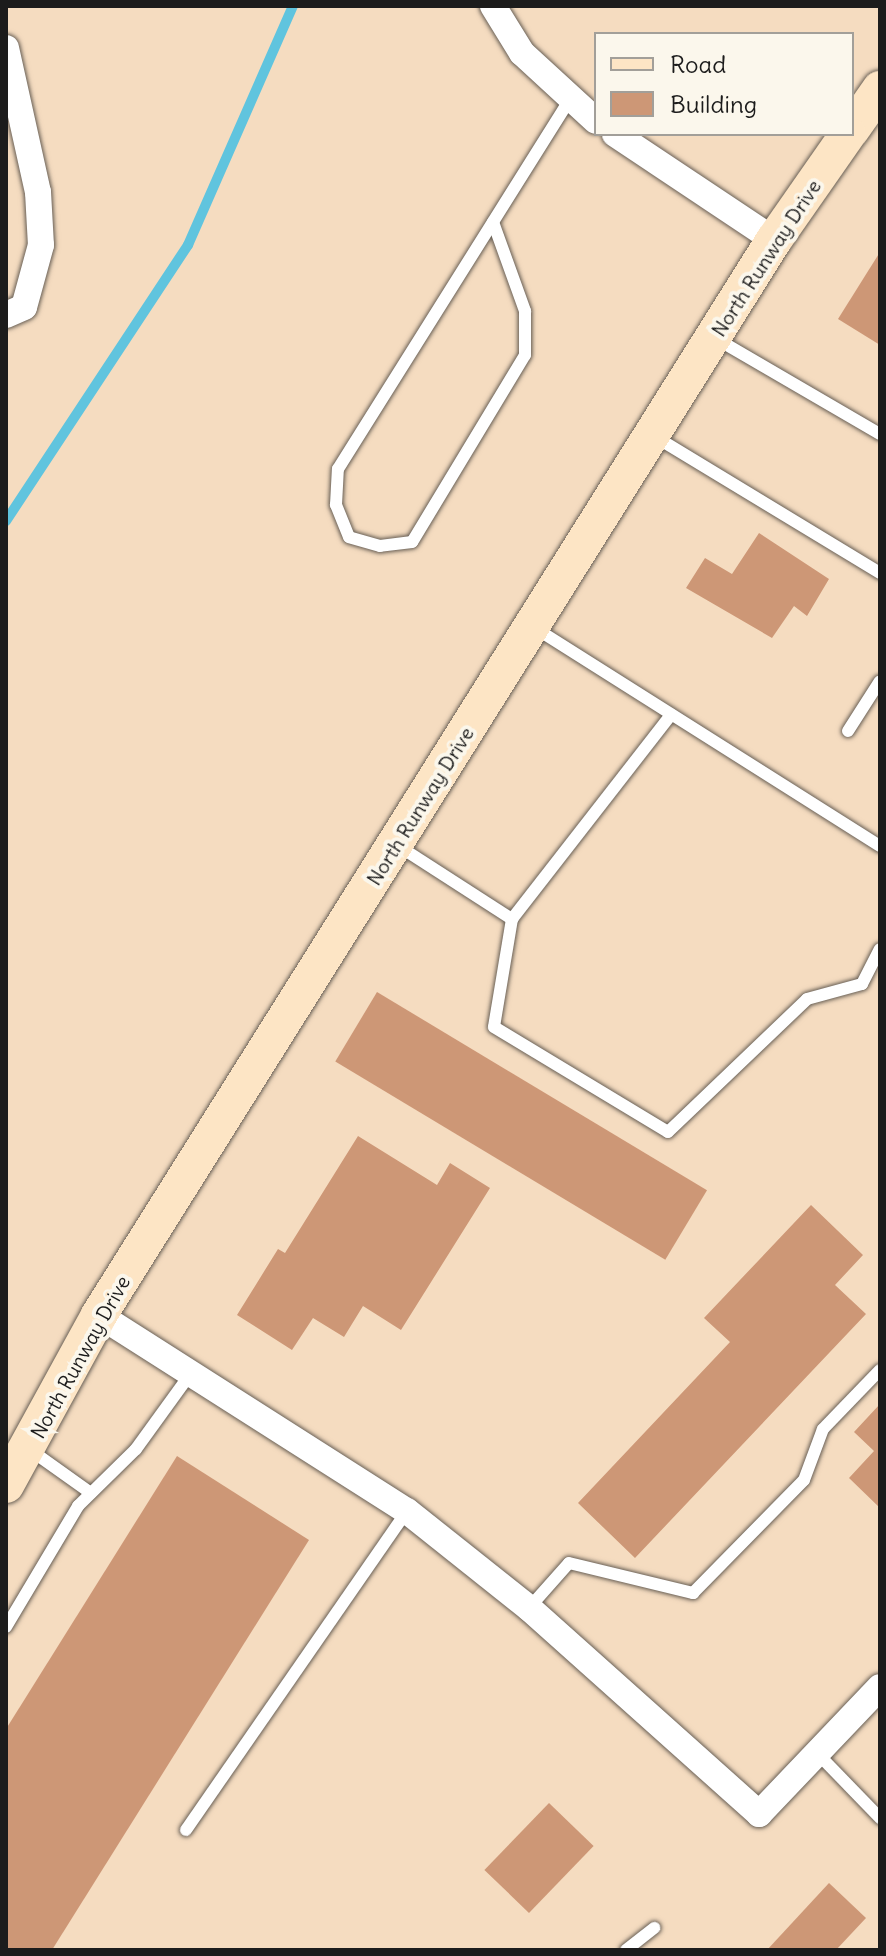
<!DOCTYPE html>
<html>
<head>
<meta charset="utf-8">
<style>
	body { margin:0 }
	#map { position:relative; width:886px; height:1956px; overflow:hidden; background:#f5dcc0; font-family:Delius,sans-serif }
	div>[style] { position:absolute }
	.stream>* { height:10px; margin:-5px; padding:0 5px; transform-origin:5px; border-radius:5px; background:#60c4de }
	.building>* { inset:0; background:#cd9776; transform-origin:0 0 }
	.roads { filter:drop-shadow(0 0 2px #685f55) drop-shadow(0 0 2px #685f55) }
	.lane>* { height:12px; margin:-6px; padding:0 6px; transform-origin:6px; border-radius:6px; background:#fff }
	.street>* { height:26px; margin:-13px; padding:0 13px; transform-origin:13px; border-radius:13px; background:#fff }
	.secondary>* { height:36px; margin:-18px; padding:0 18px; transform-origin:18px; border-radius:18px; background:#fde5c5 }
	span { translate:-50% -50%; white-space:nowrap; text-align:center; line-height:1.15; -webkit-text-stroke:8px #fbf7ec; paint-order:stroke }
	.street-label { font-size:20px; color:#1c1c1c }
	.frame { position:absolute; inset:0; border:8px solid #1c1c1c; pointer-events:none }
	.legend { position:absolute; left:594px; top:32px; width:260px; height:104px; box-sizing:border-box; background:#fbf7ec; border:2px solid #a29f99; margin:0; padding:10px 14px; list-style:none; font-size:24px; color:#1c1c1c }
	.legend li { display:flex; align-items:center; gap:16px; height:40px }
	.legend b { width:40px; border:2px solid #a29f99 }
</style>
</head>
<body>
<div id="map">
	<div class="stream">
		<div style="left:6px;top:521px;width:331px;rotate:-56.6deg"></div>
		<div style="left:188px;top:245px;width:261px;rotate:-66.3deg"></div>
	</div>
	<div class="building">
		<div style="clip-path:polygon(880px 252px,880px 345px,838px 319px)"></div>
		<div style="clip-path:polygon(759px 533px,829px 579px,807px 616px,794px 606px,772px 638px,686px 588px,705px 558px,732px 574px)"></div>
		<div style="left:377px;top:992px;width:385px;height:81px;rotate:31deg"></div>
		<div style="clip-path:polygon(358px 1136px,437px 1185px,450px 1163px,490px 1188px,401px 1330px,363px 1306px,344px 1337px,313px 1318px,292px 1350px,237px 1315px,278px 1249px,285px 1253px)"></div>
		<div style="clip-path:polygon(811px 1205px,863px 1255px,835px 1285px,866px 1314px,635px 1558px,578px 1503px,730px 1342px,704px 1318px)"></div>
		<div style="clip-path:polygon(880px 1404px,880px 1508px,849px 1478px,874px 1451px,854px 1432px)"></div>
		<div style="clip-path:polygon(177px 1456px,309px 1540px,52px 1950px,6px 1950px,6px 1729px)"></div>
		<div style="left:549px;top:1803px;width:62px;height:93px;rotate:44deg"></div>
		<div style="clip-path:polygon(829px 1883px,866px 1918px,836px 1950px,767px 1950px)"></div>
	</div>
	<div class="roads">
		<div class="lane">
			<div style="left:493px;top:222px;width:95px;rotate:70.2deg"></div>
			<div style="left:525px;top:311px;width:44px;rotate:90deg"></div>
			<div style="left:525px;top:355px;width:218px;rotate:121.1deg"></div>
			<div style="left:412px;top:542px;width:32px;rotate:173deg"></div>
			<div style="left:380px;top:546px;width:32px;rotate:-164deg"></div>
			<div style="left:349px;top:537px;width:35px;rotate:-112deg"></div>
			<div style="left:336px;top:505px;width:36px;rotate:-87deg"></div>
			<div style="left:338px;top:469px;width:437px;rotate:-57.9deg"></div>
			<div style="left:715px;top:338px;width:191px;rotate:30.2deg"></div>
			<div style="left:654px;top:436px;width:264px;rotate:31.2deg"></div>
			<div style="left:535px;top:628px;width:408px;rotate:32.3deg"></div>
			<div style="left:848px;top:731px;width:59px;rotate:-57.4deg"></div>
			<div style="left:397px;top:845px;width:137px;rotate:32.8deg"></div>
			<div style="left:512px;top:919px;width:109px;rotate:99.5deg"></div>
			<div style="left:494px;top:1027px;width:203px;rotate:31.1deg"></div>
			<div style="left:668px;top:1132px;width:192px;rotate:-43.7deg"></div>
			<div style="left:807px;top:999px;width:57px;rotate:-15.3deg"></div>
			<div style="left:862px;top:984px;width:39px;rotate:-63deg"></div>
			<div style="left:512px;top:919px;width:259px;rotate:-52.1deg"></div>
			<div style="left:29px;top:1449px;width:76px;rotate:35.4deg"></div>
			<div style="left:529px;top:1608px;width:60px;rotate:-48.4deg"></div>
			<div style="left:569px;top:1563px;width:128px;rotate:13.6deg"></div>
			<div style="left:693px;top:1593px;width:158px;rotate:-45.5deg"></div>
			<div style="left:804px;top:1480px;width:54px;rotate:-69.6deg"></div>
			<div style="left:823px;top:1429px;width:82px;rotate:-46deg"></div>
			<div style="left:6px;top:1627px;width:141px;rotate:-59.2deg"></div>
			<div style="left:78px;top:1506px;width:81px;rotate:-44.5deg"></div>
			<div style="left:136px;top:1449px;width:94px;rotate:-54.1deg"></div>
			<div style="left:817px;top:1753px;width:91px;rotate:45.9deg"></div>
			<div style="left:186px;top:1830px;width:388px;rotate:-55.3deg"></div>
			<div style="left:626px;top:1950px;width:36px;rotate:-38deg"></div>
		</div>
		<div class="street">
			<div style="left:493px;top:6px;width:55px;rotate:58.3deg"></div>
			<div style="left:522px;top:53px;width:100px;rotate:42.6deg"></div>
			<div style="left:6px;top:48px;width:148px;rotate:77.5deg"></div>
			<div style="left:38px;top:192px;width:53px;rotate:86.8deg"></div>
			<div style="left:41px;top:245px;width:64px;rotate:105.3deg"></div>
			<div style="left:24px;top:307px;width:20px;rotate:156deg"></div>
			<div style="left:615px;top:134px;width:191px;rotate:33.7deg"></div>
			<div style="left:99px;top:1315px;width:365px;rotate:32.5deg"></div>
			<div style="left:407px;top:1511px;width:156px;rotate:38.5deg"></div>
			<div style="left:529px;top:1608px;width:309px;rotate:41.8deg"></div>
			<div style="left:759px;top:1814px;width:175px;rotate:-46.4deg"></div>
		</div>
		<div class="secondary">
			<div style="left:852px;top:129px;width:49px;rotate:-55deg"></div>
			<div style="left:6px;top:1485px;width:194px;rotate:-61.3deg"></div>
			<div style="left:99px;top:1315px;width:1269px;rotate:-57.88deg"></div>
			<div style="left:774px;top:240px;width:129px;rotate:-55.1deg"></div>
		</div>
	</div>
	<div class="street-label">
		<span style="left:766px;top:258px;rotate:-57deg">North Runway Drive</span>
		<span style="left:420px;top:806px;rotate:-58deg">North Runway Drive</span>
		<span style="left:80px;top:1357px;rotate:-61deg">North Runway Drive</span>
	</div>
	<div class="frame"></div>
	<ul class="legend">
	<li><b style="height:10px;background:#fde5c5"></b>Road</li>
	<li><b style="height:22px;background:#cd9776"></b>Building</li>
	</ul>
</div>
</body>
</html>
